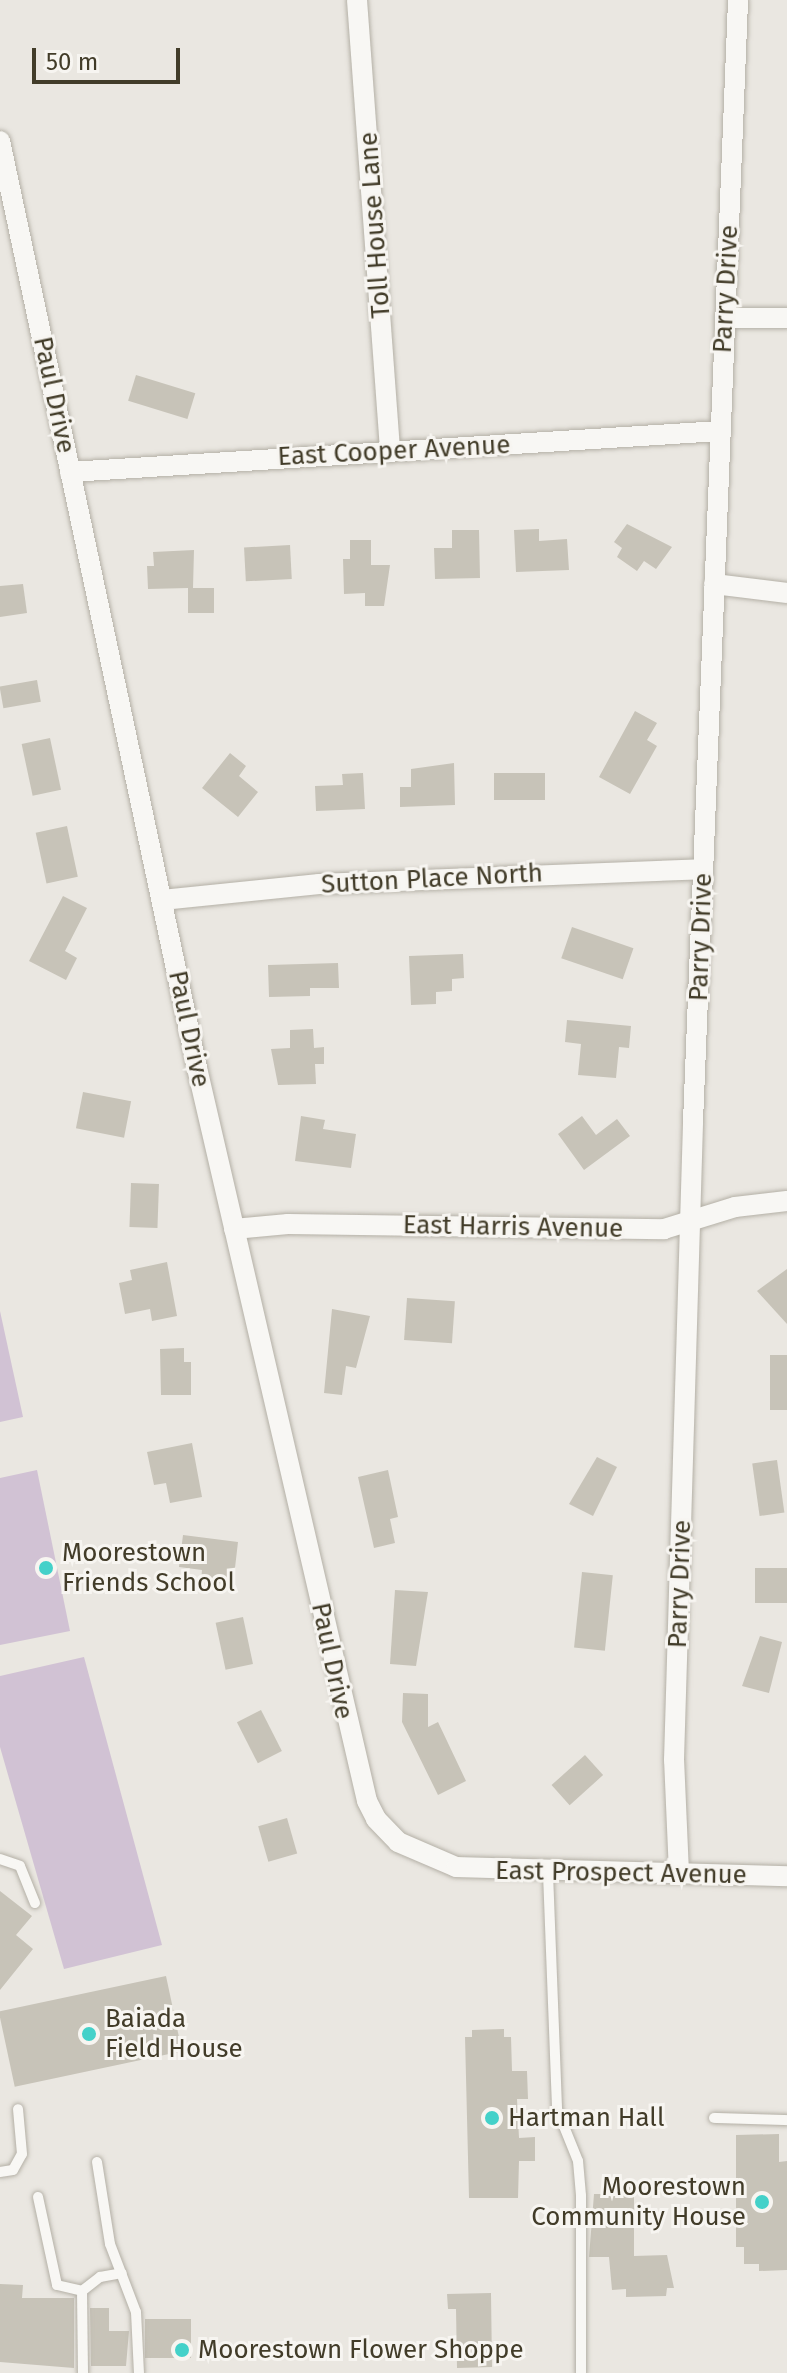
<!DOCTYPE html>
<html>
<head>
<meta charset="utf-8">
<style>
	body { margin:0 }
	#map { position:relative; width:787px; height:2373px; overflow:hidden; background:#eae7e1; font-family:"Fira Sans",sans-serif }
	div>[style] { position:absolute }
	.green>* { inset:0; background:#d1c2d4 }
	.building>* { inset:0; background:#c7c3b8; transform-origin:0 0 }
	.roads { filter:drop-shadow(0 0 2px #b4b0a6) drop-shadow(0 0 2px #b4b0a6) }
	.service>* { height:10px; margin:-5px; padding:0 5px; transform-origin:5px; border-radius:5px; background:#f8f7f4 }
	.minor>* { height:20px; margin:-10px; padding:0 10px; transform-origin:10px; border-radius:10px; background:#f8f7f4 }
	.dots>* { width:22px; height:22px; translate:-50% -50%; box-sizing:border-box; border:4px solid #f7f5f1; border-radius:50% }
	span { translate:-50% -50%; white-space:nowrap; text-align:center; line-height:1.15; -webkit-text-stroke:6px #f7f5f1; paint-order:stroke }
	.street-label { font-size:26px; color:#423c29 }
	.poi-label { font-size:26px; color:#423c29 }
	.left { translate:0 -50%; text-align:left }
	.right { translate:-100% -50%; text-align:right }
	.scale { position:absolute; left:32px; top:48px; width:148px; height:36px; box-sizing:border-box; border:4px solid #423c29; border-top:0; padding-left:10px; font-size:24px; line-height:28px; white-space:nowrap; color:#423c29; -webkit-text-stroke:6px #f7f5f1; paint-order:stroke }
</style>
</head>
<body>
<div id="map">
	<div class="green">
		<div style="clip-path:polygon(0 1311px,23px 1417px,0 1422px)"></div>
		<div style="clip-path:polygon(37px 1470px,70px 1631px,0 1645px,0 1478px)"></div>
		<div style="clip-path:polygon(84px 1657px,162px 1945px,64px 1969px,0 1747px,0 1676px)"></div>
	</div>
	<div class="building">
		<div style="left:136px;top:375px;width:62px;height:27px;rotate:17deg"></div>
		<div style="clip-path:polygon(627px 524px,672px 547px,656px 569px,644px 561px,637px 571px,617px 557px,622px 548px,614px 542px)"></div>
		<div style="clip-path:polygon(539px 529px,539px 541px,567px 539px,569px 570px,516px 572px,514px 530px)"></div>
		<div style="clip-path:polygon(452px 530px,479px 530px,480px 578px,435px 579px,434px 548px,452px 548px)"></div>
		<div style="clip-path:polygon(350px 540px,371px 540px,371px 565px,390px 565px,384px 606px,365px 606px,365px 593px,344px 594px,343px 559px,350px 559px)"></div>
		<div style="left:290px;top:545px;width:34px;height:46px;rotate:87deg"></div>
		<div style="clip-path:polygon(194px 550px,193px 588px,214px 588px,214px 613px,188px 613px,188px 588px,148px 589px,147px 566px,154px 566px,153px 552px)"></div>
		<div style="clip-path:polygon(23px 584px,27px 613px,0 617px,0 586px)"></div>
		<div style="left:37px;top:680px;width:22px;height:38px;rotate:80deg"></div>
		<div style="clip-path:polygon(635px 711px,657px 723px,647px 740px,657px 746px,630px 794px,599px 777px)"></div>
		<div style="left:50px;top:738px;width:53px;height:29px;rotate:78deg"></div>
		<div style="clip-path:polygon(230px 753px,246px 766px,239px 776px,258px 792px,238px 817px,202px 788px)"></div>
		<div style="clip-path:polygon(454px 763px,455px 805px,400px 807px,400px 787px,411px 787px,411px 769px)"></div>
		<div style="clip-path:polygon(363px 773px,365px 809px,316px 811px,315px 786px,343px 785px,342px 774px)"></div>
		<div style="left:494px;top:773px;width:51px;height:27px"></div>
		<div style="left:67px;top:826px;width:52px;height:32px;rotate:78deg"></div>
		<div style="clip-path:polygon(63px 896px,87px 908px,65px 951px,77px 958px,66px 980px,29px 961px)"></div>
		<div style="left:572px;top:927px;width:65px;height:33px;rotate:19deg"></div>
		<div style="clip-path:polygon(463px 954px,464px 978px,452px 979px,452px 991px,436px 992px,436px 1004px,411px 1005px,409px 956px)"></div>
		<div style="clip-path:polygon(338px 963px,339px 988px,310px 988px,310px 996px,269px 997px,268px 965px)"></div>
		<div style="clip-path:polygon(567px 1020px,631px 1026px,629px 1048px,619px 1047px,616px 1078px,578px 1075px,581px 1044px,565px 1042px)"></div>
		<div style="clip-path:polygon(313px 1029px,314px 1048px,324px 1047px,324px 1064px,315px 1064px,316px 1084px,278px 1085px,271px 1049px,290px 1048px,290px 1030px)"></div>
		<div style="left:83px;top:1092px;width:49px;height:37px;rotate:11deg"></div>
		<div style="clip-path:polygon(301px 1116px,325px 1120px,323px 1129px,356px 1134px,351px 1168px,295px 1161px)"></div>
		<div style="clip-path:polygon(582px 1116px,596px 1135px,617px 1119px,630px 1136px,584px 1170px,558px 1134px)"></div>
		<div style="left:131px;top:1183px;width:28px;height:44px;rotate:2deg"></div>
		<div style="clip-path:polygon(167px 1262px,177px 1316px,152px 1321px,150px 1309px,125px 1314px,119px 1283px,132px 1280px,130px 1270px)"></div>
		<div style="clip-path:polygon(787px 1269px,787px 1324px,757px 1291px)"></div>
		<div style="left:407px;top:1298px;width:48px;height:42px;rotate:4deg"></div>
		<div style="clip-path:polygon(332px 1309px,370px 1316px,356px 1368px,346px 1366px,342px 1395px,324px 1393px)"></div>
		<div style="clip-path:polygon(184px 1348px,184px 1362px,191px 1362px,191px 1395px,161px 1395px,160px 1349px)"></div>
		<div style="left:787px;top:1355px;width:55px;height:17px;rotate:90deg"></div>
		<div style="clip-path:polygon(192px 1443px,202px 1497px,170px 1503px,166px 1483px,154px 1485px,147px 1452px)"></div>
		<div style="clip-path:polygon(597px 1457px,617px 1467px,593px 1516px,569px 1504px)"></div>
		<div style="left:777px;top:1460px;width:53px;height:25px;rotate:82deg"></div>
		<div style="clip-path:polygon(388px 1470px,398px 1517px,390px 1519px,395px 1543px,374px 1548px,358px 1477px)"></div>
		<div style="clip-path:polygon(183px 1535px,238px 1542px,233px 1585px,201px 1581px,202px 1570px,179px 1567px)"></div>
		<div style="left:755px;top:1568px;width:32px;height:35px"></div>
		<div style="left:582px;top:1572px;width:31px;height:76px;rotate:6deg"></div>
		<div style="clip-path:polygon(395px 1590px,428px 1592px,416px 1666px,390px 1664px)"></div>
		<div style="left:243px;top:1617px;width:48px;height:28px;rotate:78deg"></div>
		<div style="clip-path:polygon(760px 1636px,782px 1642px,769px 1693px,742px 1686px)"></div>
		<div style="clip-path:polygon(403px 1693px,428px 1694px,428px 1727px,438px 1722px,466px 1781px,438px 1795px,402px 1722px)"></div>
		<div style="left:261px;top:1710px;width:46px;height:27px;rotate:63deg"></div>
		<div style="left:585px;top:1755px;width:27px;height:45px;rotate:48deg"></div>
		<div style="left:287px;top:1818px;width:37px;height:30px;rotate:74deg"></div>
		<div style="clip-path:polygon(0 1891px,32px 1916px,16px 1935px,33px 1949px,0 1990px)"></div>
		<div style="left:166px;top:1976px;width:77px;height:171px;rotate:78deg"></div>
		<div style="clip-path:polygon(504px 2029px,504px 2037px,511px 2037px,512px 2071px,527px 2071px,528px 2099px,517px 2099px,519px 2138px,535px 2137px,535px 2161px,519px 2161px,518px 2198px,469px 2198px,465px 2037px,472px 2037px,472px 2030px)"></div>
		<div style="clip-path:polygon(779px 2134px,779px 2162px,787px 2161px,787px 2270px,759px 2271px,759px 2264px,744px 2264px,744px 2247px,736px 2247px,736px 2135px)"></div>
		<div style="clip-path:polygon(606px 2187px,634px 2187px,634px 2256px,667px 2255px,674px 2288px,667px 2288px,666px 2296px,626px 2297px,626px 2289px,612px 2290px,609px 2257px,589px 2257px,594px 2194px,606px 2194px)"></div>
		<div style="clip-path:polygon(0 2284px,23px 2285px,22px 2298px,74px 2298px,74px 2368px,0 2362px)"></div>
		<div style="clip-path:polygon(491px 2293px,492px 2367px,457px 2368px,456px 2309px,448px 2309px,447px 2294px)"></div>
		<div style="clip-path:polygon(90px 2308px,109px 2308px,109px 2331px,129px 2331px,126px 2366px,91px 2366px)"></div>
		<div style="left:191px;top:2319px;width:39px;height:46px;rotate:90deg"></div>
	</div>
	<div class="roads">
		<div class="service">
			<div style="left:0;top:1859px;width:21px;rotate:19deg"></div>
			<div style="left:20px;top:1866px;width:40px;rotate:68deg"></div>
			<div style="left:548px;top:1873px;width:236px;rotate:87.8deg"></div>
			<div style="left:557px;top:2109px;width:56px;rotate:68deg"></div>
			<div style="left:578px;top:2161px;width:35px;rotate:85deg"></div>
			<div style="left:581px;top:2196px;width:177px;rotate:90deg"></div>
			<div style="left:714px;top:2118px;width:73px;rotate:1.6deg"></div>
			<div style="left:97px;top:2162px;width:83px;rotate:81deg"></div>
			<div style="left:110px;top:2244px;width:73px;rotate:69.1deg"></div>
			<div style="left:136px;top:2312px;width:61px;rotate:87.2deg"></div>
			<div style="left:0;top:2172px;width:13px;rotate:-9deg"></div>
			<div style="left:13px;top:2170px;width:18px;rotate:-61deg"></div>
			<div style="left:22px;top:2154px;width:45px;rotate:-95.1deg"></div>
			<div style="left:38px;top:2197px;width:90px;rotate:77.8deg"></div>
			<div style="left:57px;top:2285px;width:26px;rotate:13deg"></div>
			<div style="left:82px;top:2291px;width:82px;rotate:89.3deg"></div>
			<div style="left:82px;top:2291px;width:23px;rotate:-38deg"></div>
			<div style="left:100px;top:2277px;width:22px;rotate:-10deg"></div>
		</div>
		<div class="minor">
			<div style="left:357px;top:0;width:451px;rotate:85.8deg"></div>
			<div style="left:0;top:141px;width:948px;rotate:78deg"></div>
			<div style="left:197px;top:1068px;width:752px;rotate:76.94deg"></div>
			<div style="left:367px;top:1801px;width:20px;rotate:63deg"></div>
			<div style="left:376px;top:1819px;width:32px;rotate:46deg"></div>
			<div style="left:398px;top:1842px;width:63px;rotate:23.3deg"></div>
			<div style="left:456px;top:1867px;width:331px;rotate:1.6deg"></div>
			<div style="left:725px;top:318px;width:62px"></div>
			<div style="left:70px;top:472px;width:650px;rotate:-3.61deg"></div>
			<div style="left:714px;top:584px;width:74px;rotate:7deg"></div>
			<div style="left:162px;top:900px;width:158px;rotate:-5.8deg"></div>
			<div style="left:319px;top:884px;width:384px;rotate:-2.2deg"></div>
			<div style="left:234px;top:1229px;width:54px;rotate:-5.3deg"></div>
			<div style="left:288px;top:1224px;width:376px;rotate:0.8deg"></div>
			<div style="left:664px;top:1229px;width:74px;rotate:-17.2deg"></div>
			<div style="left:735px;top:1207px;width:52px;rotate:-6.6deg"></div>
			<div style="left:679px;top:1873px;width:113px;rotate:-92.5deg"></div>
			<div style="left:674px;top:1760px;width:638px;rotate:-88.29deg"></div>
			<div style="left:693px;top:1122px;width:1123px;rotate:-87.7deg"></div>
		</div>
	</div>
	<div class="dots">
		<div style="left:46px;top:1568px;background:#44d1c9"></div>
		<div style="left:89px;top:2034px;background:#44d1c9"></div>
		<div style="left:492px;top:2118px;background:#44d1c9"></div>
		<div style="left:762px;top:2202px;background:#44d1c9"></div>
		<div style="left:182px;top:2350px;background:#44d1c9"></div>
	</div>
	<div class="street-label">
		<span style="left:375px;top:225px;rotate:-94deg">Toll House Lane</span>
		<span style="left:726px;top:289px;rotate:-87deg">Parry Drive</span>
		<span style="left:54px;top:395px;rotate:78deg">Paul Drive</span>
		<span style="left:394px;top:451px;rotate:-3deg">East Cooper Avenue</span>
		<span style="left:432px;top:879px;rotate:-3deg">Sutton Place North</span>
		<span style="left:701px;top:937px;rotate:-88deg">Parry Drive</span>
		<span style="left:189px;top:1029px;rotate:78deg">Paul Drive</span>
		<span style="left:513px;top:1227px;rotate:1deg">East Harris Avenue</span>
		<span style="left:680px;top:1584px;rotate:-88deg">Parry Drive</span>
		<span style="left:332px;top:1661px;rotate:78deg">Paul Drive</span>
		<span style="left:621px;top:1873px;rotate:1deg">East Prospect Avenue</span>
	</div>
	<div class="poi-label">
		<span class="left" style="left:62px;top:1568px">Moorestown<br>Friends School</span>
		<span class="left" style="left:105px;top:2034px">Baiada<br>Field House</span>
		<span class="left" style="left:508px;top:2118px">Hartman Hall</span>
		<span class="right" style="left:746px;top:2202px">Moorestown<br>Community House</span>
		<span class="left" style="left:198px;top:2350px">Moorestown Flower Shoppe</span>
	</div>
	<div class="scale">50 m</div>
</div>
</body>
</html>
